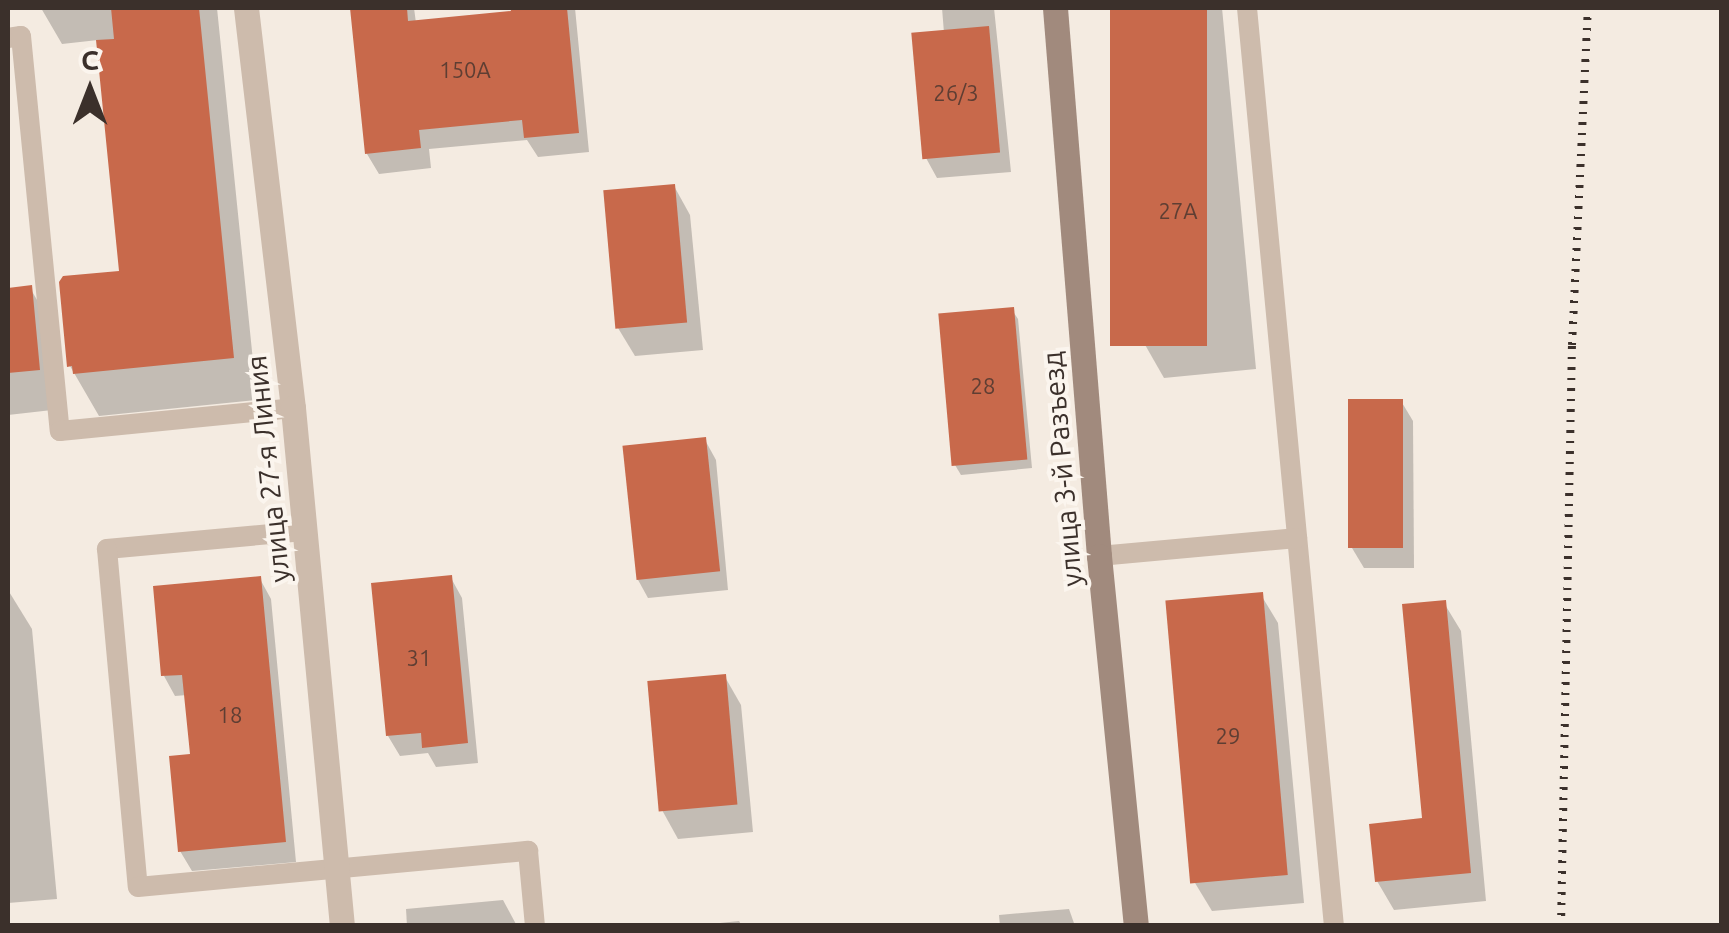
<!DOCTYPE html>
<html>
<head>
<meta charset="utf-8">
<style>
	body { margin:0 }
	#map { position:relative; width:1729px; height:933px; overflow:hidden; background:#f4ebe1; font-family:Ubuntu,sans-serif }
	div>[style] { position:absolute }
	.shadow>* { inset:0; background:#0003 }
	.building>* { inset:0; background:#c8694b; transform-origin:0 0 }
	.service>* { height:20px; margin:-10px; padding:0 10px; transform-origin:10px; border-radius:10px; background:#cdbbac }
	.minor>* { height:25px; margin:-12.5px; padding:0 12.5px; transform-origin:12.5px; border-radius:12.5px; background:#cdbbac }
	.secondary>* { height:25px; margin:-12.5px; padding:0 12.5px; transform-origin:12.5px; border-radius:12.5px; background:#a18a7d }
	.rail>* { height:8px; margin-top:-4px; transform-origin:0; background:repeating-linear-gradient(90deg,#3b302b 0 2.5px,transparent 0 10.5px) }
	span { translate:-50% -50%; white-space:nowrap; text-align:center; line-height:1.15; -webkit-text-stroke:8px #fbf5ee; paint-order:stroke }
	.number-label { font-size:22px; color:#5e3e33 }
	.number-label span { -webkit-text-stroke-width:0 }
	.street-label { font-size:28px; color:#3b302b }
	.frame { position:absolute; inset:0; border:10px solid #3b302b; pointer-events:none }
	.north { position:absolute; left:40px; top:40px; width:100px; height:100px; -webkit-text-stroke:8px #fbf5ee; paint-order:stroke; rotate:0deg; font-size:28px; font-weight:700; line-height:40px; text-align:center; color:#3b302b }
	.north::after { content:''; display:block; margin:auto; width:35px; height:45px; background:#3b302b; clip-path:polygon(50% 0,100% 100%,50% 72%,0 100%) }
</style>
</head>
<body>
<div id="map">
	<div class="shadow">
		<div style="clip-path:polygon(41px 8px,217px 8px,257px 400px,99px 416px,70px 366px,122px 273px,98px 40px,62px 44px)"></div>
		<div style="clip-path:polygon(353px 8px,414px 8px,416px 23px,513px 13px,513px 8px,575px 8px,589px 152px,538px 157px,527px 140px,429px 149px,431px 168px,379px 174px,367px 154px)"></div>
		<div style="clip-path:polygon(942px 8px,994px 8px,1011px 172px,937px 178px,926px 158px,944px 33px)"></div>
		<div style="clip-path:polygon(1112px 8px,1222px 8px,1256px 369px,1164px 378px,1144px 343px)"></div>
		<div style="clip-path:polygon(674px 186px,690px 215px,703px 350px,635px 356px,618px 328px)"></div>
		<div style="clip-path:polygon(30px 288px,53px 327px,61px 409px,8px 415px,8px 290px)"></div>
		<div style="clip-path:polygon(1012px 310px,1018px 319px,1032px 468px,961px 475px,955px 465px)"></div>
		<div style="clip-path:polygon(1401px 401px,1413px 421px,1414px 568px,1364px 568px,1352px 548px)"></div>
		<div style="clip-path:polygon(705px 440px,716px 460px,728px 590px,648px 598px,637px 578px)"></div>
		<div style="clip-path:polygon(451px 578px,462px 598px,478px 763px,436px 767px,428px 753px,400px 756px,388px 736px)"></div>
		<div style="clip-path:polygon(260px 579px,271px 599px,296px 862px,192px 871px,180px 851px,192px 756px,187px 695px,175px 696px,164px 676px)"></div>
		<div style="clip-path:polygon(8px 590px,32px 629px,57px 899px,8px 903px)"></div>
		<div style="clip-path:polygon(1261px 595px,1278px 623px,1304px 903px,1212px 911px,1195px 883px)"></div>
		<div style="clip-path:polygon(1444px 603px,1461px 631px,1486px 901px,1394px 910px,1377px 881px,1425px 820px)"></div>
		<div style="clip-path:polygon(725px 677px,741px 705px,753px 832px,678px 839px,662px 810px)"></div>
		<div style="clip-path:polygon(503px 900px,517px 926px,407px 926px,406px 909px)"></div>
		<div style="clip-path:polygon(1069px 909px,1075px 926px,1000px 926px,999px 915px)"></div>
		<div style="clip-path:polygon(739px 921px,742px 926px,691px 926px)"></div>
	</div>
	<div class="building">
		<div style="clip-path:polygon(111px 8px,199px 8px,234px 358px,73px 374px,72px 366px,67px 367px,59px 282px,63px 276px,119px 271px,96px 40px,114px 39px)"></div>
		<div style="clip-path:polygon(350px 8px,407px 8px,408px 21px,511px 11px,510px 8px,567px 8px,579px 133px,524px 138px,522px 120px,419px 130px,421px 148px,365px 154px)"></div>
		<div style="left:1110px;top:8px;width:97px;height:338px"></div>
		<div style="left:989px;top:26px;width:127px;height:78px;rotate:85deg"></div>
		<div style="left:675px;top:184px;width:139px;height:72px;rotate:85deg"></div>
		<div style="clip-path:polygon(32px 285px,40px 370px,8px 373px,8px 288px)"></div>
		<div style="left:1014px;top:307px;width:153px;height:76px;rotate:85deg"></div>
		<div style="left:1403px;top:399px;width:149px;height:55px;rotate:90deg"></div>
		<div style="left:706px;top:437px;width:135px;height:84px;rotate:84deg"></div>
		<div style="clip-path:polygon(452px 575px,468px 743px,422px 748px,421px 733px,386px 736px,371px 583px)"></div>
		<div style="clip-path:polygon(261px 576px,286px 842px,178px 852px,169px 756px,190px 754px,182px 675px,161px 676px,153px 586px)"></div>
		<div style="left:1263px;top:592px;width:284px;height:98px;rotate:85deg"></div>
		<div style="clip-path:polygon(1446px 600px,1471px 873px,1375px 882px,1369px 824px,1422px 818px,1402px 604px)"></div>
		<div style="left:726px;top:674px;width:131px;height:79px;rotate:85deg"></div>
	</div>
	<div class="service">
		<div style="left:1247px;top:8px;width:922px;rotate:84.59deg"></div>
		<div style="left:8px;top:38px;width:13px;rotate:-9deg"></div>
		<div style="left:21px;top:36px;width:397px;rotate:84.4deg"></div>
		<div style="left:60px;top:431px;width:234px;rotate:-5.6deg"></div>
		<div style="left:304px;top:531px;width:198px;rotate:174.8deg"></div>
		<div style="left:107px;top:549px;width:339px;rotate:84.8deg"></div>
		<div style="left:138px;top:887px;width:392px;rotate:-5.3deg"></div>
		<div style="left:528px;top:851px;width:75px;rotate:84.7deg"></div>
		<div style="left:1099px;top:556px;width:199px;rotate:-5.2deg"></div>
	</div>
	<div class="minor">
		<div style="left:246px;top:8px;width:403px;rotate:83.3deg"></div>
		<div style="left:293px;top:408px;width:520px;rotate:84.6deg"></div>
	</div>
	<div class="secondary">
		<div style="left:1055px;top:8px;width:550px;rotate:85.41deg"></div>
		<div style="left:1099px;top:556px;width:372px;rotate:84.3deg"></div>
	</div>
	<div class="rail">
		<div style="left:1561px;top:926px;width:581px;rotate:-88.92deg"></div>
		<div style="left:1572px;top:345px;width:337px;rotate:-87.3deg"></div>
	</div>
	<div class="number-label">
		<span style="left:465px;top:70px">150А</span>
		<span style="left:956px;top:93px">26/3</span>
		<span style="left:1178px;top:211px">27А</span>
		<span style="left:983px;top:386px">28</span>
		<span style="left:419px;top:658px">31</span>
		<span style="left:230px;top:715px">18</span>
		<span style="left:1228px;top:736px">29</span>
	</div>
	<div class="street-label">
		<span style="left:268px;top:469px;rotate:-96deg">улица 27-я Линия</span>
		<span style="left:1062px;top:469px;rotate:-95deg">улица 3-й Разъезд</span>
	</div>
	<div class="frame"></div>
	<div class="north">С</div>
</div>
</body>
</html>
